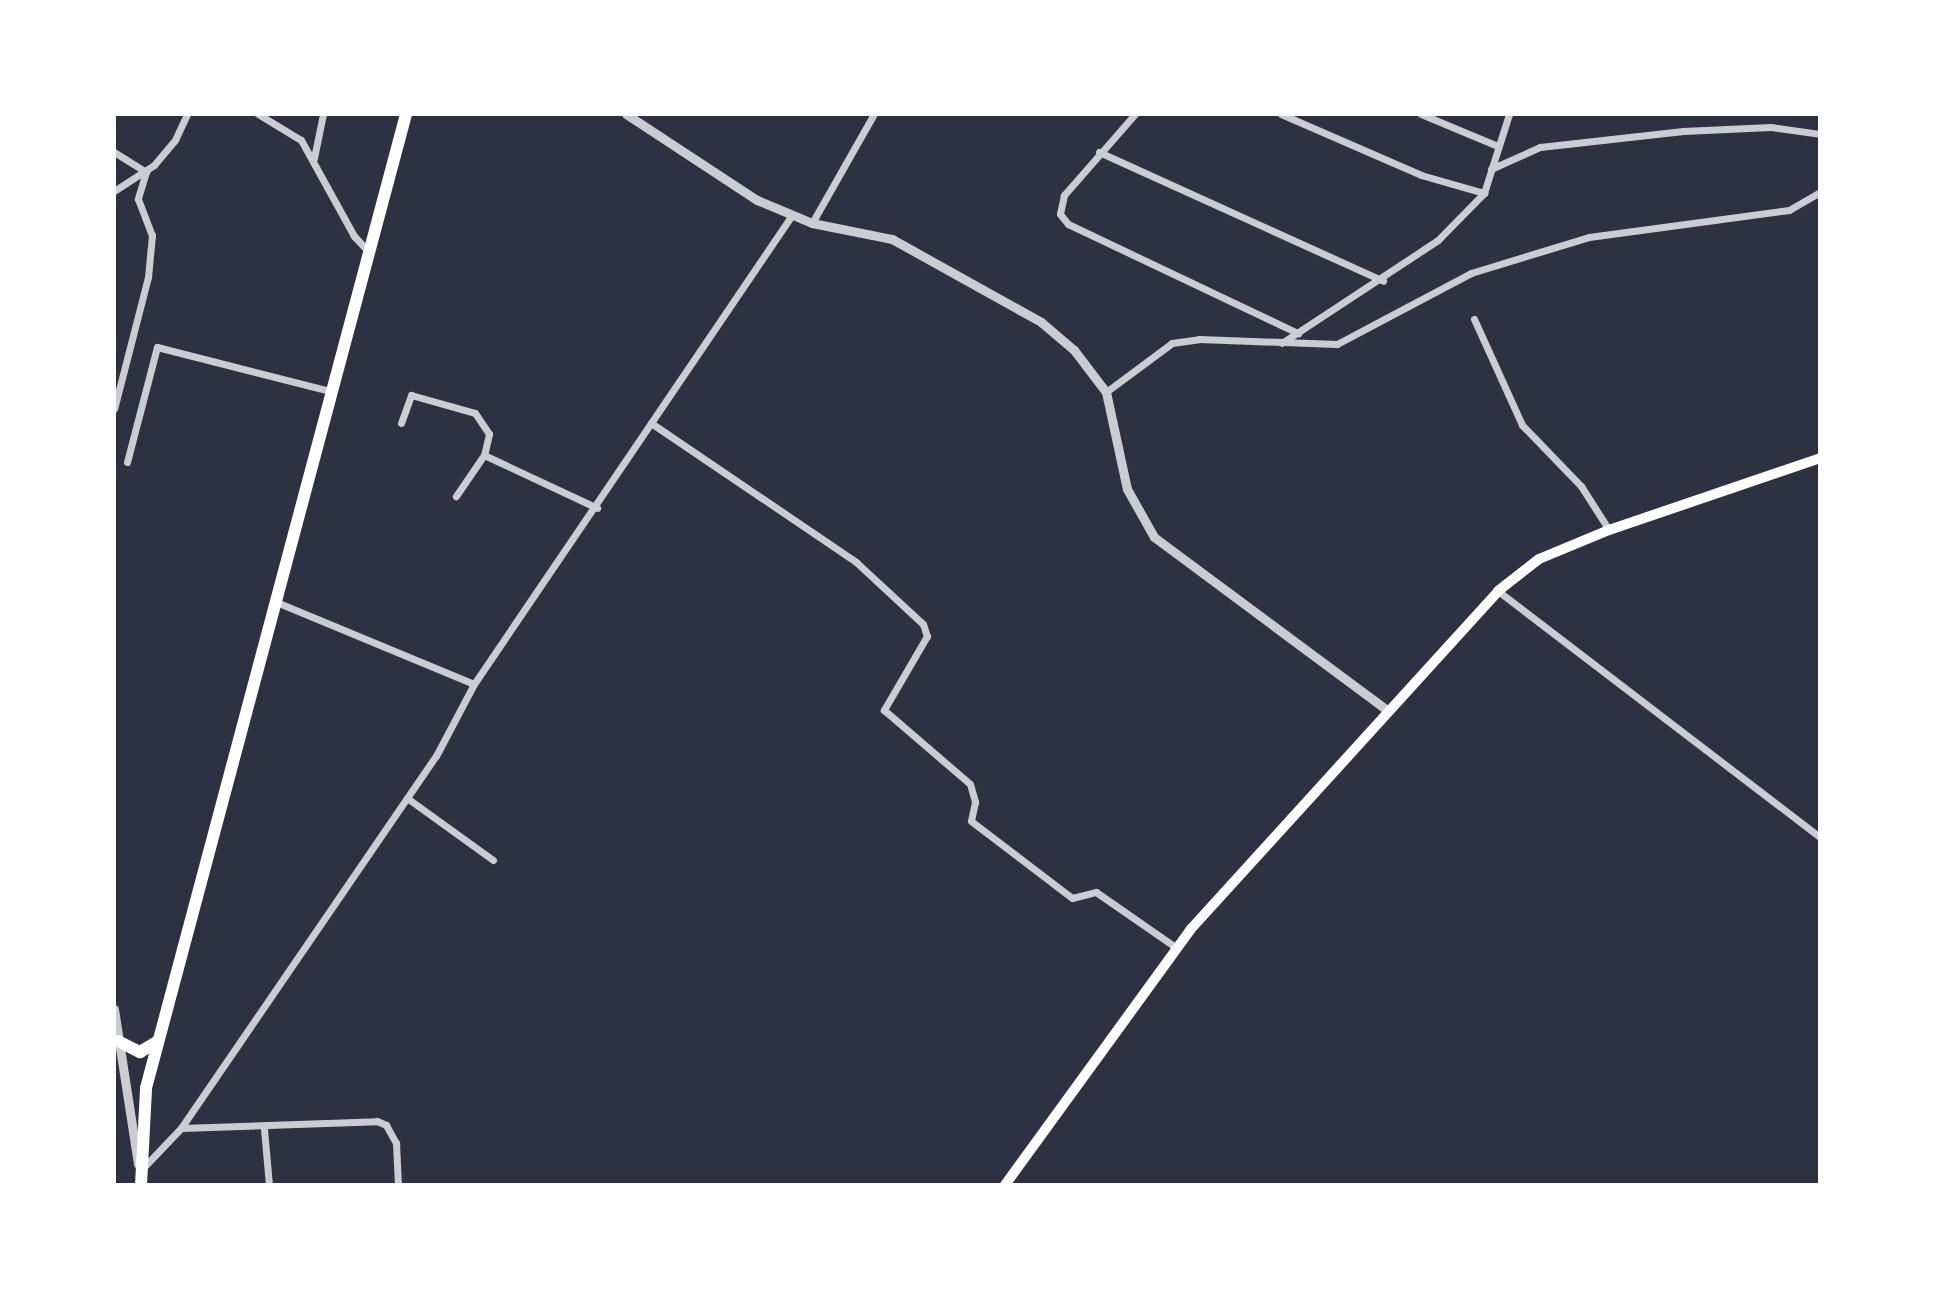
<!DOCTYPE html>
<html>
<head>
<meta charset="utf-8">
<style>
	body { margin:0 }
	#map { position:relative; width:1934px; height:1299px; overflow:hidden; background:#2d3142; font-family:"PT Sans Narrow",sans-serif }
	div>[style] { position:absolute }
	.minor>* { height:7px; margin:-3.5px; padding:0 3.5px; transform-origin:3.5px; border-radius:3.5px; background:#caccd0 }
	.tertiary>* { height:9px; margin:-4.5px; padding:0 4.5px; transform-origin:4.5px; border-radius:4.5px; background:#caccd0 }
	.secondary>* { height:10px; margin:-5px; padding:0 5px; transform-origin:5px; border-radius:5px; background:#fff }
	.trunk>* { height:12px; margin:-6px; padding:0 6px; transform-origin:6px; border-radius:6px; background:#fff }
	span { translate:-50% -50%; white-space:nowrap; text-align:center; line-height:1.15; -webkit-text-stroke:6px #fff; paint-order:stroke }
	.frame { position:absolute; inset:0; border:116px solid #fff; pointer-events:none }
</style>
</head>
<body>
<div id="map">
	<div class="minor">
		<div style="left:258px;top:114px;width:50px;rotate:31.2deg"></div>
		<div style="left:301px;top:140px;width:110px;rotate:61.1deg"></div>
		<div style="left:354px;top:236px;width:21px;rotate:47deg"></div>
		<div style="left:1135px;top:114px;width:108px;rotate:131.2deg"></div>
		<div style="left:1064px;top:195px;width:19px;rotate:102deg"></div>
		<div style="left:1060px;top:214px;width:13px;rotate:51deg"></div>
		<div style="left:1068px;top:224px;width:255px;rotate:25.4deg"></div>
		<div style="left:1281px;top:114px;width:153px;rotate:23.5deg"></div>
		<div style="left:1421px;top:175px;width:66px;rotate:15.9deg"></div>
		<div style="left:1484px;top:193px;width:66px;rotate:134.4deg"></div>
		<div style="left:1438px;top:240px;width:187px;rotate:146.6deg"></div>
		<div style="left:1421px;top:114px;width:83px;rotate:22.6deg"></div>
		<div style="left:114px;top:152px;width:38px;rotate:32deg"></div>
		<div style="left:146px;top:172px;width:28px;rotate:107deg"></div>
		<div style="left:138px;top:199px;width:39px;rotate:69deg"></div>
		<div style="left:152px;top:235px;width:42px;rotate:95.4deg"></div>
		<div style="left:148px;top:277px;width:136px;rotate:104.4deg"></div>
		<div style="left:1099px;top:152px;width:312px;rotate:24.4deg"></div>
		<div style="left:314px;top:158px;width:45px;rotate:-78.4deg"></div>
		<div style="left:1491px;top:169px;width:54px;rotate:-24.2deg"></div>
		<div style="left:1540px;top:147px;width:144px;rotate:-6.4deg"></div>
		<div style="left:1683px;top:131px;width:88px;rotate:-2.6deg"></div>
		<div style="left:1771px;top:127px;width:49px;rotate:8.1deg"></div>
		<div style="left:114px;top:191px;width:48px;rotate:-33deg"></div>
		<div style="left:154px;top:165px;width:33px;rotate:-50deg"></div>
		<div style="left:175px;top:140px;width:29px;rotate:-65deg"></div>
		<div style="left:1484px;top:193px;width:83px;rotate:-72.4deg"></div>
		<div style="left:812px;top:223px;width:125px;rotate:-60.4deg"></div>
		<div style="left:1474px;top:319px;width:116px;rotate:65.6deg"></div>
		<div style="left:1522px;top:425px;width:85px;rotate:46deg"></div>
		<div style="left:1581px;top:486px;width:52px;rotate:57.5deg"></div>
		<div style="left:1106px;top:392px;width:82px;rotate:-36.6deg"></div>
		<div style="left:1172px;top:343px;width:27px;rotate:-8deg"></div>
		<div style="left:1199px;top:339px;width:138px;rotate:2.1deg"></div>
		<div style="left:1337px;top:344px;width:152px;rotate:-27.9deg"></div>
		<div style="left:1471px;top:273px;width:123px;rotate:-17deg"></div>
		<div style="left:1589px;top:237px;width:202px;rotate:-7.7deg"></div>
		<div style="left:1789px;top:210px;width:36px;rotate:-30deg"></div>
		<div style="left:401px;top:423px;width:30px;rotate:-70deg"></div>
		<div style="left:411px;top:395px;width:66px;rotate:15.7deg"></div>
		<div style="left:475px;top:413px;width:25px;rotate:56deg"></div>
		<div style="left:489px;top:434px;width:22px;rotate:103deg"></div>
		<div style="left:484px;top:455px;width:50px;rotate:124.3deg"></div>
		<div style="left:651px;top:423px;width:248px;rotate:34.1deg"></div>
		<div style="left:856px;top:562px;width:91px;rotate:42.8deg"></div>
		<div style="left:923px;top:624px;width:13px;rotate:72deg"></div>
		<div style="left:927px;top:636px;width:86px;rotate:120.2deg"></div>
		<div style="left:884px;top:710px;width:113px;rotate:40.7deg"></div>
		<div style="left:970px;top:784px;width:19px;rotate:74deg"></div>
		<div style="left:975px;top:802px;width:19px;rotate:102deg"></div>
		<div style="left:971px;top:821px;width:127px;rotate:37.3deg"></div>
		<div style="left:1072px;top:898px;width:25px;rotate:-14deg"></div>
		<div style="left:1096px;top:892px;width:98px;rotate:34.7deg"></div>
		<div style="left:484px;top:455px;width:125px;rotate:25.1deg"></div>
		<div style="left:127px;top:462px;width:119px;rotate:-75.4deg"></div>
		<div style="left:157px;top:347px;width:182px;rotate:14.3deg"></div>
		<div style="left:1498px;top:591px;width:405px;rotate:37.4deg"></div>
		<div style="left:474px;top:684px;width:567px;rotate:-55.86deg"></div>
		<div style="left:407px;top:798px;width:106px;rotate:35.8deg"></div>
		<div style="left:181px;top:1128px;width:196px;rotate:-2deg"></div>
		<div style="left:377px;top:1121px;width:10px;rotate:24deg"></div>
		<div style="left:386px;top:1125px;width:21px;rotate:61deg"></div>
		<div style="left:396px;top:1143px;width:42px;rotate:87.3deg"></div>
		<div style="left:264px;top:1129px;width:56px;rotate:84.9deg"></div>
		<div style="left:142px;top:1169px;width:57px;rotate:-46.4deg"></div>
		<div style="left:181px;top:1128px;width:451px;rotate:-55.6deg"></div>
		<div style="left:436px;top:756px;width:81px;rotate:-62.2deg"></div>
		<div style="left:474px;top:684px;width:214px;rotate:-157.5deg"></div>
	</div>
	<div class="tertiary">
		<div style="left:626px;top:114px;width:157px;rotate:33.3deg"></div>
		<div style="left:757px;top:200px;width:60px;rotate:22.7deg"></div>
		<div style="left:812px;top:223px;width:82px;rotate:11.3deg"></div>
		<div style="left:892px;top:239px;width:171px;rotate:29.1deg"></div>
		<div style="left:1041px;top:322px;width:43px;rotate:40.3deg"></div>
		<div style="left:1074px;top:350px;width:53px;rotate:52.7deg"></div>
		<div style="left:1106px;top:392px;width:99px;rotate:77.8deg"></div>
		<div style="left:1127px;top:489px;width:55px;rotate:60.6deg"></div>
		<div style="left:1154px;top:537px;width:290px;rotate:36.6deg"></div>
		<div style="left:114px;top:1009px;width:157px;rotate:81.2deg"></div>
	</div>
	<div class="secondary">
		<div style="left:1005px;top:1185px;width:315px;rotate:-54deg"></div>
		<div style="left:1190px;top:930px;width:458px;rotate:-47.7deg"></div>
		<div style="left:1498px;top:591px;width:52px;rotate:-38deg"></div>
		<div style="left:1539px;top:559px;width:76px;rotate:-22.5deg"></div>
		<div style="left:1609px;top:530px;width:223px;rotate:-18.8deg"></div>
	</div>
	<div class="trunk">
		<div style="left:118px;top:1041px;width:25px;rotate:27deg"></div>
		<div style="left:140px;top:1052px;width:21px;rotate:-31deg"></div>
		<div style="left:141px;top:1185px;width:97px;rotate:-87deg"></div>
		<div style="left:146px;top:1088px;width:1008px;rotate:-75.05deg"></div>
	</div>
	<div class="frame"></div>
</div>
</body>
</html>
